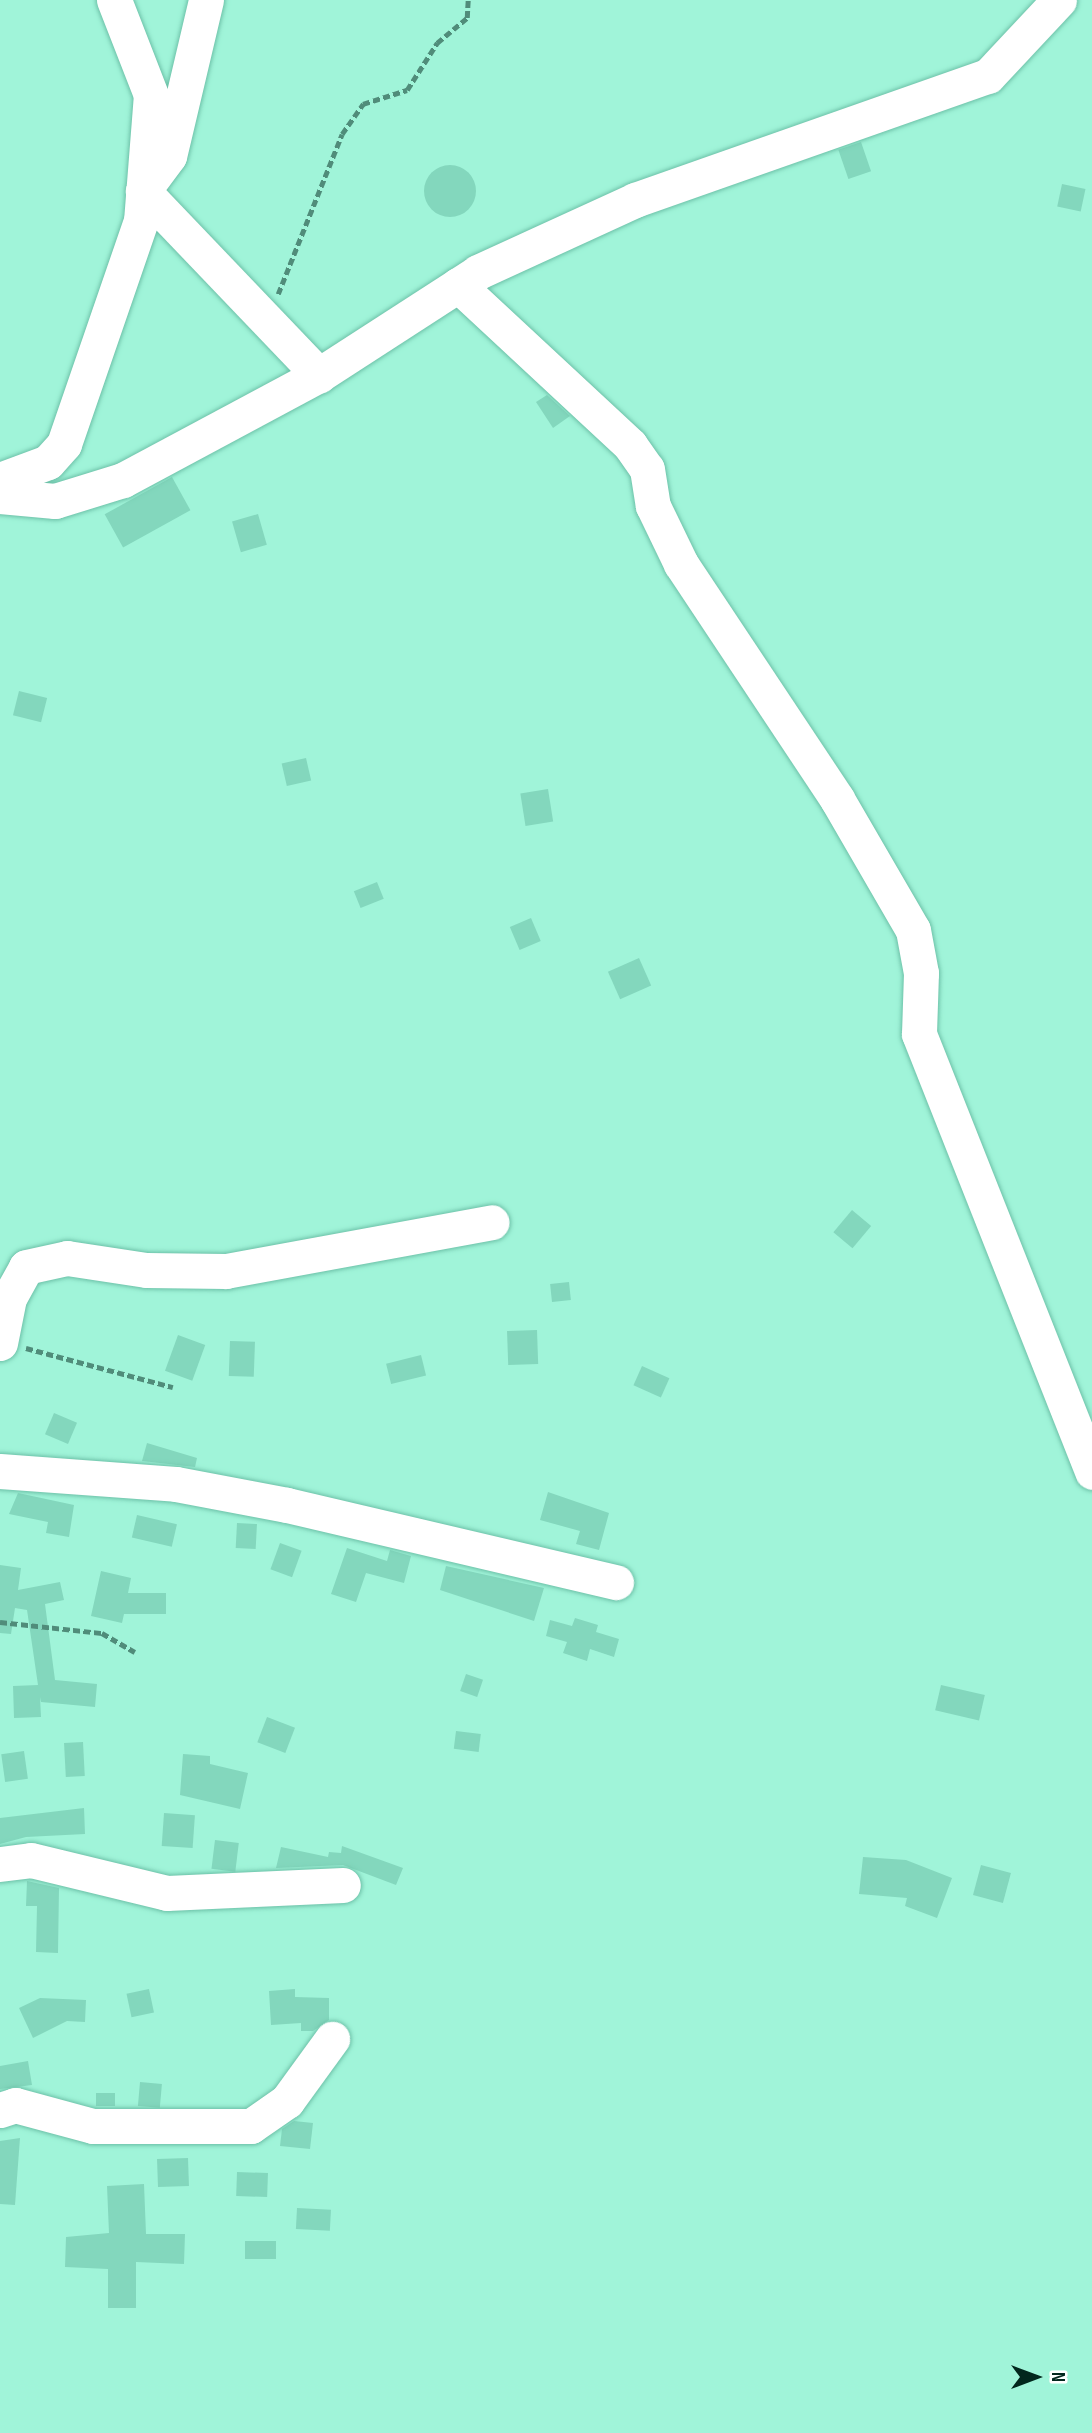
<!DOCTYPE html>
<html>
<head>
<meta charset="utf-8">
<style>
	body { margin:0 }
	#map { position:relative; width:1092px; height:2433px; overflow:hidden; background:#a0f4d9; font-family:"Sofia Sans Condensed",sans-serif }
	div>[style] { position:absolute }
	.building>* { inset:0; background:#83d7bd; transform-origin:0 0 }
	.round { border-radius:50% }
	.path>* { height:4.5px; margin-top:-2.25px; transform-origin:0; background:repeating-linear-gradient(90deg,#508c7a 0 7px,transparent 0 10.5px) }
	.roads { filter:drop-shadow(0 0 2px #6dc1a8) drop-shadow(0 0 2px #6dc1a8) }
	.minor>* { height:35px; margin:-17.5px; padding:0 17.5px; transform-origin:17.5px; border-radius:17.5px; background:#fff }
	span { translate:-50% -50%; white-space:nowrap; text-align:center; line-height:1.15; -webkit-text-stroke:6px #fff; paint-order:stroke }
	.north { position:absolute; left:1001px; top:2342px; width:70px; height:70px; -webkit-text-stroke:5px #fff; paint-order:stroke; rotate:90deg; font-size:19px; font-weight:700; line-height:28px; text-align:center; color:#02271d }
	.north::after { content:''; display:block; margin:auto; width:24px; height:32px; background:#02271d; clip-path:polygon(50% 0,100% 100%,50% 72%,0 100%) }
</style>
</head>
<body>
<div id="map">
	<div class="building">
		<div style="left:861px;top:142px;width:31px;height:24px;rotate:71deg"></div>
		<div class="round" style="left:424px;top:165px;width:52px;height:52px"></div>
		<div style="left:1062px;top:184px;width:24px;height:23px;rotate:12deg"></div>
		<div style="clip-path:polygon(547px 395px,570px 416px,553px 428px,536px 402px)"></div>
		<div style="left:172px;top:477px;width:38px;height:77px;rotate:61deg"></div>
		<div style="left:258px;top:514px;width:32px;height:27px;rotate:74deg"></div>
		<div style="left:19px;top:691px;width:29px;height:25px;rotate:14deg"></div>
		<div style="left:306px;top:758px;width:23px;height:25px;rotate:77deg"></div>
		<div style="left:548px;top:789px;width:33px;height:28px;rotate:81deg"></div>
		<div style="left:377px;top:882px;width:18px;height:25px;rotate:68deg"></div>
		<div style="left:531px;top:918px;width:25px;height:23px;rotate:67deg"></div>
		<div style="left:639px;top:958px;width:30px;height:34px;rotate:66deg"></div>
		<div style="left:852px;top:1210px;width:25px;height:29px;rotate:40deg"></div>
		<div style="left:569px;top:1282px;width:18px;height:19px;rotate:84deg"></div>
		<div style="left:537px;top:1330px;width:34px;height:30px;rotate:88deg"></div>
		<div style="left:178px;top:1335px;width:29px;height:38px;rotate:20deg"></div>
		<div style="left:230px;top:1341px;width:25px;height:35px;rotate:2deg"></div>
		<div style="left:421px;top:1355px;width:21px;height:36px;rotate:76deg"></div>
		<div style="left:642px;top:1366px;width:30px;height:21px;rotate:24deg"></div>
		<div style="left:54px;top:1413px;width:25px;height:23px;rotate:23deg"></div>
		<div style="clip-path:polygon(147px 1443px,197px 1458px,195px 1467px,142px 1461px)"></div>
		<div style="clip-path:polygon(548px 1492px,609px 1513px,599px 1550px,576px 1544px,580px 1531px,540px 1520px)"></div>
		<div style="clip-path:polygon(18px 1493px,74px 1505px,69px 1537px,46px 1533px,48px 1522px,9px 1514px)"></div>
		<div style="left:137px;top:1515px;width:41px;height:23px;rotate:13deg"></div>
		<div style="left:237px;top:1523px;width:20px;height:25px;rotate:3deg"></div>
		<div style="left:280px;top:1543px;width:23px;height:28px;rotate:20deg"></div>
		<div style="clip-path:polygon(347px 1548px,387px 1561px,390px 1550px,411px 1556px,404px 1583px,366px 1573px,356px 1602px,331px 1594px)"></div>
		<div style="clip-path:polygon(0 1565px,21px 1568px,18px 1590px,60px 1582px,64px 1600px,45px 1604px,55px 1680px,97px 1684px,95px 1707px,41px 1702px,40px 1697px,41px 1717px,14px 1718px,13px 1686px,38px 1685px,27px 1610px,15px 1608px,11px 1634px,0 1633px)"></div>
		<div style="clip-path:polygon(446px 1566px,544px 1588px,534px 1621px,440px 1590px)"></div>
		<div style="clip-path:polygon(101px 1571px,131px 1578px,128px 1593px,166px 1593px,166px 1614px,124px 1614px,122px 1623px,91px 1616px)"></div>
		<div style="clip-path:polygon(575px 1618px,598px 1625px,596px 1632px,619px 1639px,614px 1657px,590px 1649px,587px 1661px,563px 1653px,567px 1642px,546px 1636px,550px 1620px,572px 1626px)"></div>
		<div style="left:466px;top:1674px;width:18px;height:18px;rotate:19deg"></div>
		<div style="left:941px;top:1685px;width:45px;height:26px;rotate:13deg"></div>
		<div style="left:267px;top:1717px;width:30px;height:27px;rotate:21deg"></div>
		<div style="left:456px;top:1731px;width:25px;height:18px;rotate:7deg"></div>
		<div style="left:83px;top:1742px;width:34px;height:19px;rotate:87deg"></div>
		<div style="left:24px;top:1751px;width:28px;height:23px;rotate:82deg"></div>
		<div style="clip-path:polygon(183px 1754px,210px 1756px,210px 1764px,248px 1773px,240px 1809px,180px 1795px)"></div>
		<div style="clip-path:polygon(84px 1808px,85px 1834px,26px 1837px,0 1844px,0 1818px)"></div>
		<div style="left:164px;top:1813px;width:31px;height:33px;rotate:4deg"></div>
		<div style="left:215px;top:1840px;width:24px;height:29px;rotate:7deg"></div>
		<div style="clip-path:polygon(342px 1846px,403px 1868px,396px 1885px,343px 1865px,276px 1868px,281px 1847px,328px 1857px,329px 1852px,341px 1853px)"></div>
		<div style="clip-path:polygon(863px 1857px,906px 1860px,952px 1878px,937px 1918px,905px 1906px,907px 1898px,859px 1894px)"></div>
		<div style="left:981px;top:1865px;width:31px;height:31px;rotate:15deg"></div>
		<div style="clip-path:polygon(27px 1881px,59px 1888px,58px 1953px,36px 1952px,37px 1906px,26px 1906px)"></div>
		<div style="left:149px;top:1989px;width:24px;height:23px;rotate:78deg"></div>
		<div style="clip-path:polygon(295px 1989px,295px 1997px,329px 1998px,329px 2020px,313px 2031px,301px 2031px,301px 2023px,271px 2025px,269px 1991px)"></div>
		<div style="clip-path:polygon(40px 1998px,86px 2000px,85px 2022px,67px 2021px,33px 2038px,19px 2008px)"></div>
		<div style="clip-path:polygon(28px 2061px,32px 2085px,0 2089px,0 2066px)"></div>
		<div style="left:140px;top:2082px;width:22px;height:24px;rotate:5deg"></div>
		<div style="left:96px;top:2093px;width:19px;height:13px"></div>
		<div style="clip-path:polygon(294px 2121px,313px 2123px,310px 2149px,280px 2146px,282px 2129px)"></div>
		<div style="clip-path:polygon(20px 2138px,15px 2205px,0 2204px,0 2141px)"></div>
		<div style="left:188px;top:2158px;width:28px;height:31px;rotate:88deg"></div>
		<div style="left:237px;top:2172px;width:31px;height:24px;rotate:2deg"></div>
		<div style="clip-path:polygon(144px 2184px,146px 2234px,185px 2234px,184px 2264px,136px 2262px,136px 2308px,108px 2308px,108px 2269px,65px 2267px,66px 2237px,109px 2233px,107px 2186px)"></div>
		<div style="left:297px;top:2208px;width:34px;height:21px;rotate:3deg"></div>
		<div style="left:245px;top:2241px;width:31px;height:18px"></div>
	</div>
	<div class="path">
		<div style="left:278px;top:294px;width:172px;rotate:-68.2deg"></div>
		<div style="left:342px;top:134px;width:37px;rotate:-55deg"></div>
		<div style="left:363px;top:104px;width:46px;rotate:-17.7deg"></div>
		<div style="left:407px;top:90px;width:56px;rotate:-57.4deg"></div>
		<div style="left:437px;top:43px;width:39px;rotate:-40deg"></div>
		<div style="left:467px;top:18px;width:18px;rotate:-87deg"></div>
		<div style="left:26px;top:1348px;width:152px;rotate:14.9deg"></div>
		<div style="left:0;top:1622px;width:103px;rotate:6.2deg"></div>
		<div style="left:102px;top:1633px;width:38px;rotate:30deg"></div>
	</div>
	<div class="roads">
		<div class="minor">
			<div style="left:206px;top:0;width:160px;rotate:103.3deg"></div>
			<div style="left:169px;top:156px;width:44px;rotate:126.6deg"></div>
			<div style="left:143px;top:191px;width:255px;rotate:46.3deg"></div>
			<div style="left:458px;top:285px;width:235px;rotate:42.9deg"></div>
			<div style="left:630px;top:445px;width:29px;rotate:55deg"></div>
			<div style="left:647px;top:469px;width:37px;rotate:81deg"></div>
			<div style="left:653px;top:506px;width:64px;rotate:64.2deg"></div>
			<div style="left:681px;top:564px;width:282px;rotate:56.4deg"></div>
			<div style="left:837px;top:799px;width:151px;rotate:59.9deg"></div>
			<div style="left:913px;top:930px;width:44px;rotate:79.5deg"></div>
			<div style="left:921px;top:973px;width:61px;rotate:91.9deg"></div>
			<div style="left:919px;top:1034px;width:471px;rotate:68.4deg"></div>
			<div style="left:0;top:480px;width:51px;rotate:-20.6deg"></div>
			<div style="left:48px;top:462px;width:24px;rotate:-48deg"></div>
			<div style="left:64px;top:444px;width:236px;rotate:-71deg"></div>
			<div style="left:141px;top:221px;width:126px;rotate:-85.5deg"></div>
			<div style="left:151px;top:95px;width:102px;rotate:-111.3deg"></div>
			<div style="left:0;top:496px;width:55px;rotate:5.2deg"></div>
			<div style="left:55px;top:501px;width:71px;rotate:-17.2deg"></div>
			<div style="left:123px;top:480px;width:222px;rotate:-28.2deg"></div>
			<div style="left:319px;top:375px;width:189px;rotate:-32.9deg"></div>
			<div style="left:478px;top:272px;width:173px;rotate:-24.6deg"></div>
			<div style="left:635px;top:200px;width:374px;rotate:-19.4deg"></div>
			<div style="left:988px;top:76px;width:104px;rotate:-46.9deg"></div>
			<div style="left:0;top:1343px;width:46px;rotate:-78.7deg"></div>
			<div style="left:9px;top:1298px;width:35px;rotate:-61deg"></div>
			<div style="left:26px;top:1267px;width:42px;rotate:-12.4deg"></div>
			<div style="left:67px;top:1258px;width:80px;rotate:8.6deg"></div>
			<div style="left:146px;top:1270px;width:80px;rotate:0.7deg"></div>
			<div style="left:226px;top:1271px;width:270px;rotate:-10.4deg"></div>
			<div style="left:0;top:1471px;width:176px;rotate:4.2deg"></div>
			<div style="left:176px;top:1484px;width:113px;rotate:10.7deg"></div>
			<div style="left:287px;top:1505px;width:338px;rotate:13.2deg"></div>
			<div style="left:0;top:1864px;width:31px;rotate:-7deg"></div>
			<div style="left:31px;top:1860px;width:140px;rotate:13.6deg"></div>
			<div style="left:167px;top:1893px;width:176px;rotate:-2.6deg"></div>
			<div style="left:0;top:2110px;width:16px;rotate:-18deg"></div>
			<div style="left:15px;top:2105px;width:81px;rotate:15.1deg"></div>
			<div style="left:93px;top:2126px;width:158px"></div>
			<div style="left:251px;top:2126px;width:44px;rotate:-34.8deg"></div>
			<div style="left:287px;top:2101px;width:77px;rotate:-54deg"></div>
		</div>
	</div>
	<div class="north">N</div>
</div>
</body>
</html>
